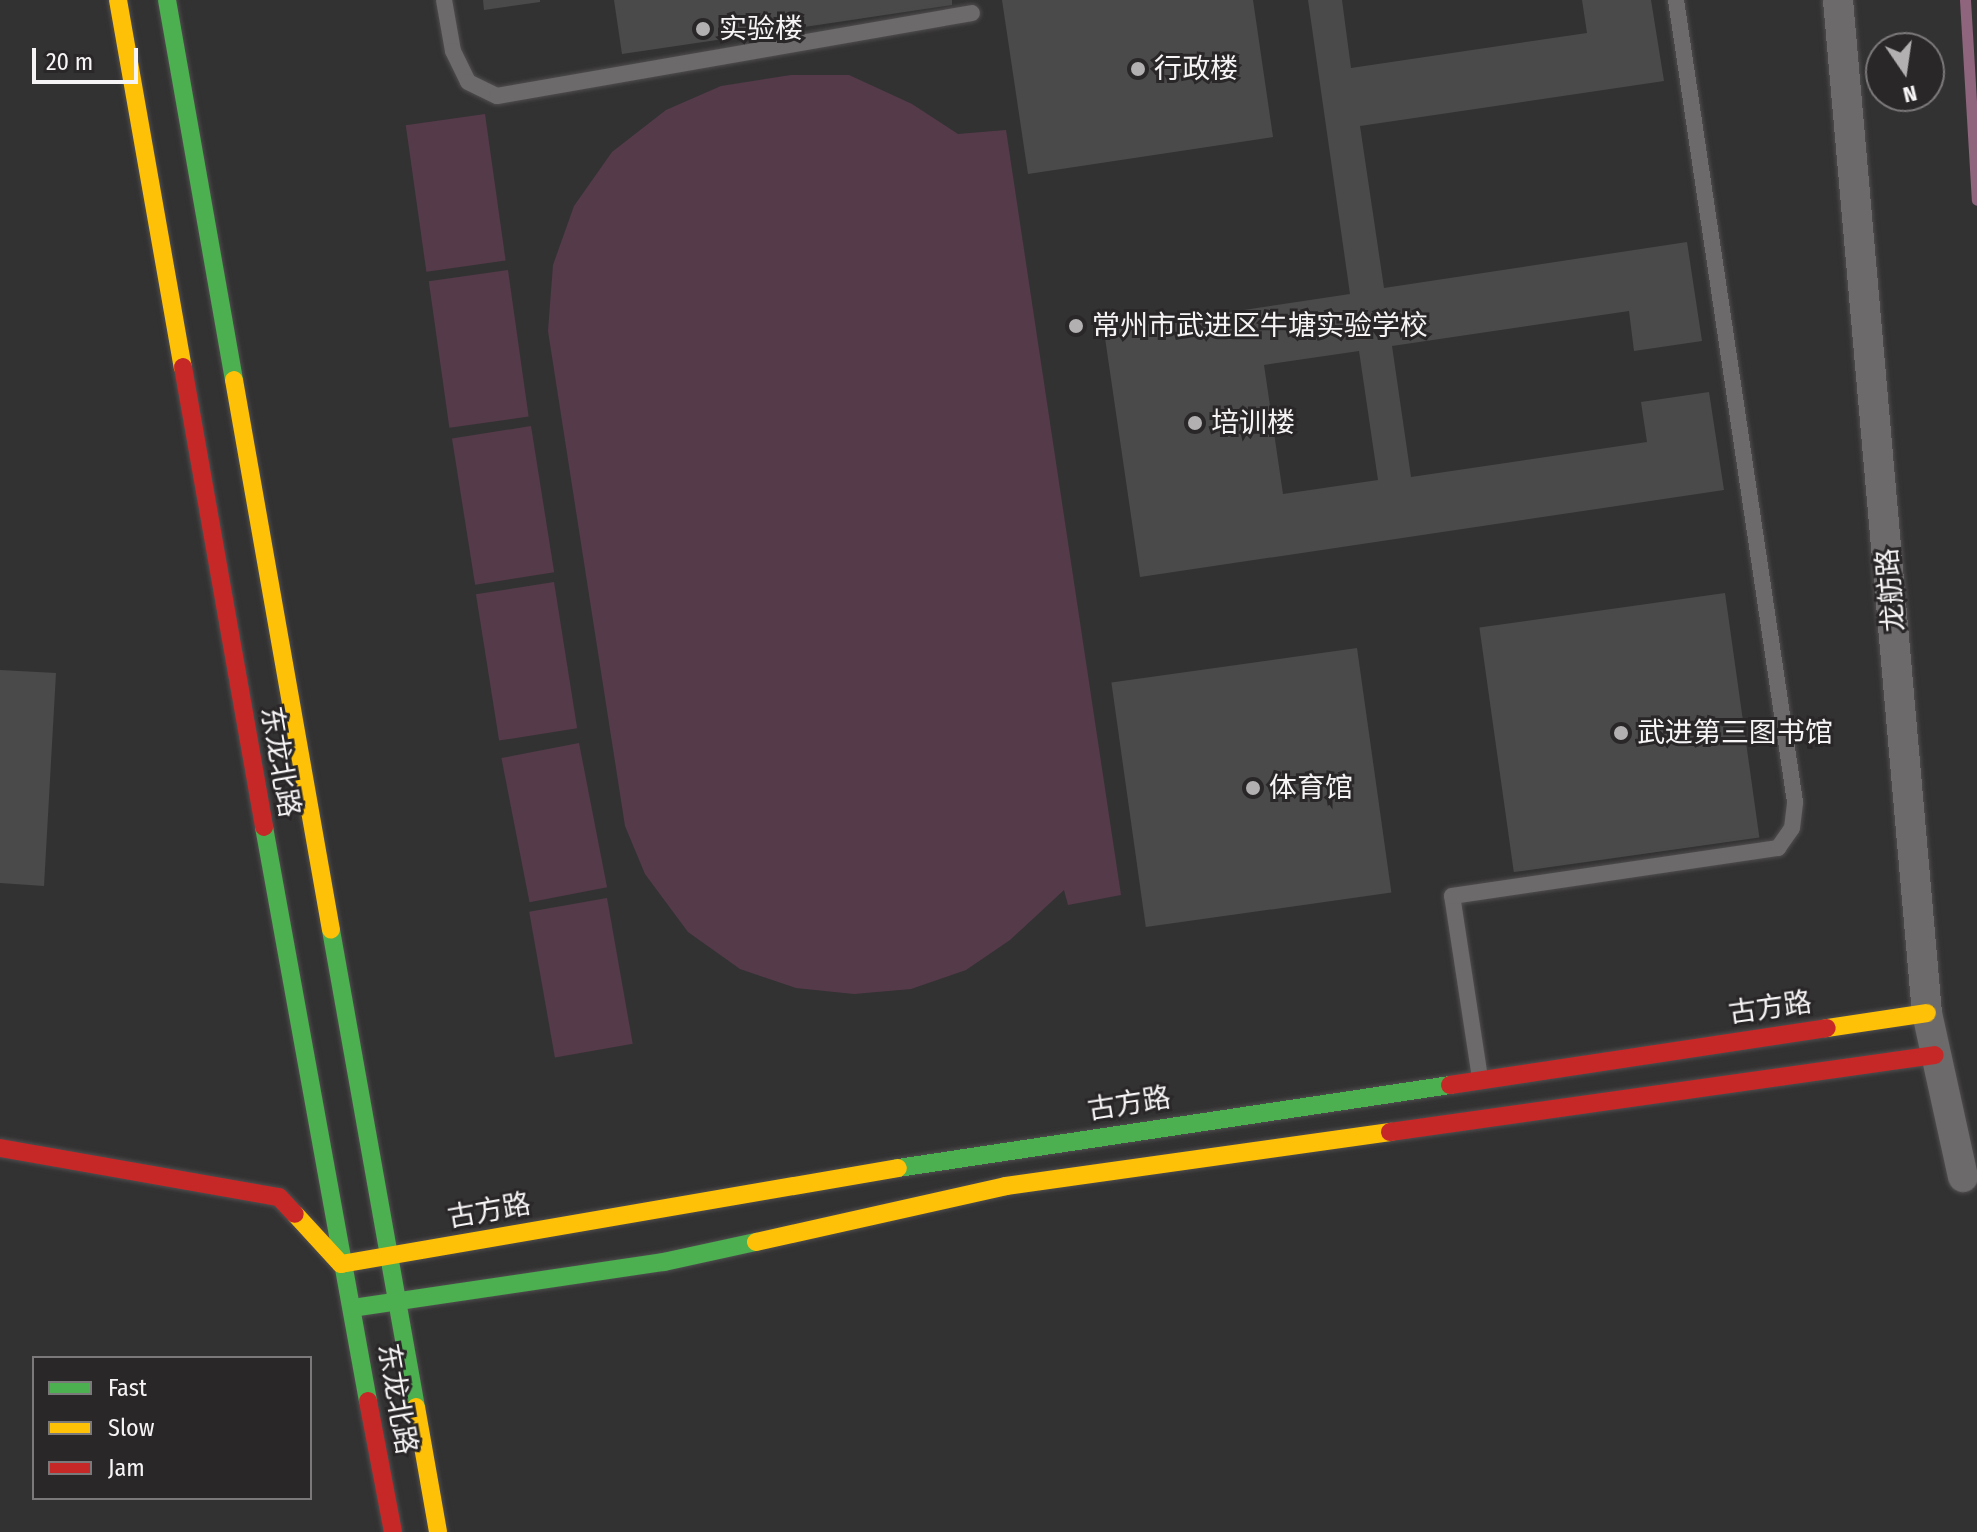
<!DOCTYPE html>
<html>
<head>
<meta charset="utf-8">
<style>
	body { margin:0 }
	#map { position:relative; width:1977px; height:1532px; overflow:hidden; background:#333232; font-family:"Fira Sans Condensed","Noto Sans SC",sans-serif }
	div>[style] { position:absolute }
	.green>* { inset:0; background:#553a4a; transform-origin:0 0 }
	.stream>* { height:11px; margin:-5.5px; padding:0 5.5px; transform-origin:5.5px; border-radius:5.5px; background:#8e657d }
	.building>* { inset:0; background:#4b4a4a; transform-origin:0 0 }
	.roads { filter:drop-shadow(0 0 2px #504e4f) drop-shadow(0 0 2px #504e4f) }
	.lane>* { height:16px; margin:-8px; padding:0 8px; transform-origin:8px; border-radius:8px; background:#6c6a6b }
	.street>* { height:30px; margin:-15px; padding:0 15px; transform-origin:15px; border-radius:15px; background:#6c6a6b }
	.fast>* { height:18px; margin:-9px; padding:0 9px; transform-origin:9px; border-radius:9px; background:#4caf50 }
	.slow>* { height:18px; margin:-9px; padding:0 9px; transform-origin:9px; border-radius:9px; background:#ffc107 }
	.jam>* { height:18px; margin:-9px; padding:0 9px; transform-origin:9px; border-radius:9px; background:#c62828 }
	.dots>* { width:22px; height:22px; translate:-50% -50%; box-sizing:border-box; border:4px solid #2a2729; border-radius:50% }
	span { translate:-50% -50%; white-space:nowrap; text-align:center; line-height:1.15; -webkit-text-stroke:6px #2a2729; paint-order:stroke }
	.poi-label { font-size:28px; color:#f6f4f5 }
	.left { translate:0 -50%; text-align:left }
	.street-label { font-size:28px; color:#f6f4f5 }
	.legend { position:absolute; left:32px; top:1356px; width:280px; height:144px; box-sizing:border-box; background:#2a2729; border:2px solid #7c797b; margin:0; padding:10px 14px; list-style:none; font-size:24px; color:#f6f4f5 }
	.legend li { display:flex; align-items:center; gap:16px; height:40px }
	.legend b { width:40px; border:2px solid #7c797b }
	.north { position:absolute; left:1865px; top:32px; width:80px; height:80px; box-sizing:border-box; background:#2a2729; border:2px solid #7c797b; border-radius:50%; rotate:167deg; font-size:22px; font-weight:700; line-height:32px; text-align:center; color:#f6f4f5 }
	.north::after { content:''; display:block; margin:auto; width:28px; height:36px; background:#b2b0b1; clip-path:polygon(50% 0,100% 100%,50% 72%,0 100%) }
	.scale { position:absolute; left:32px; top:48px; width:106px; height:36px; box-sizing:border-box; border:4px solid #f6f4f5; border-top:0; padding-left:10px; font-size:24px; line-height:28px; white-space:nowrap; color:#f6f4f5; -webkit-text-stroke:6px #2a2729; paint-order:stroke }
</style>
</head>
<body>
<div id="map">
	<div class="green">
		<div style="clip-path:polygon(791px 75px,849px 75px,912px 104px,958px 134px,1006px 130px,1121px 895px,1068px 905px,1064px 890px,1010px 940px,966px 970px,911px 989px,854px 994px,796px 988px,740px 969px,688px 932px,645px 874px,625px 826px,548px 331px,553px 265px,574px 206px,612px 152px,666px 110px,721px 86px)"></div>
		<div style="left:485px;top:114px;width:148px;height:80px;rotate:82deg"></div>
		<div style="left:508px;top:270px;width:148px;height:80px;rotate:82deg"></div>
		<div style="left:531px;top:426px;width:148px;height:80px;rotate:81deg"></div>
		<div style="left:554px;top:582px;width:148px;height:79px;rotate:81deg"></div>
		<div style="left:579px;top:743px;width:147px;height:79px;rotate:79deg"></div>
		<div style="left:607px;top:898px;width:148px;height:79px;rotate:80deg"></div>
	</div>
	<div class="stream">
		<div style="left:1965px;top:0;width:200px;rotate:86.6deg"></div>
	</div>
	<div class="building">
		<div style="clip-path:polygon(483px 0,540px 0,540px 2px,484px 10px)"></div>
		<div style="clip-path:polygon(614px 0,952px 0,952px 5px,622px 54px)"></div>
		<div style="clip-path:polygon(1002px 0,1253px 0,1273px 137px,1028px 174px)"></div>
		<div style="clip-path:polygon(evenodd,1308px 0,1342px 0,1351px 68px,1587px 33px,1582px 0,1651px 0,1664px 81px,1360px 126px,1384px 288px,1687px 242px,1702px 341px,1634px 351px,1629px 311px,1392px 346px,1411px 477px,1647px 442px,1641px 402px,1709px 392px,1724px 490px,1140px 577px,1104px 331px,1350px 294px,1308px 0,1359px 351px,1378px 480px,1283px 494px,1264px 365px,1359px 351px)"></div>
		<div style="left:1725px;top:593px;width:247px;height:248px;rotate:82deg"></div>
		<div style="left:1357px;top:648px;width:247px;height:248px;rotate:82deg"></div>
		<div style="clip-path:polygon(0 670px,56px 673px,44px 886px,0 883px)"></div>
	</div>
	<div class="roads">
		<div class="lane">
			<div style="left:444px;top:0;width:52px;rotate:80deg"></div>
			<div style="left:453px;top:51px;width:34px;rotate:64deg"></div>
			<div style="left:468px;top:82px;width:32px;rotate:26deg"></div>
			<div style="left:497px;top:96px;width:482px;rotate:-9.9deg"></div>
			<div style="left:1480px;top:1078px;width:184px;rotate:-98.7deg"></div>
			<div style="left:1452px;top:896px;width:330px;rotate:-8.4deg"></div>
			<div style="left:1778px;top:848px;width:24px;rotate:-55deg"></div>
			<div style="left:1792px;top:828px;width:26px;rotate:-83deg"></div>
			<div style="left:1795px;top:802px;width:811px;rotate:-98.44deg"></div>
		</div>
		<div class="street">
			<div style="left:1838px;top:0;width:1017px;rotate:84.98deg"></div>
			<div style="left:1927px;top:1013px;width:168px;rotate:77.6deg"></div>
		</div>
		<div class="fast">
			<div style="left:167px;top:0;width:386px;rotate:80deg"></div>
			<div style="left:264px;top:827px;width:583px;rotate:79.73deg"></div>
			<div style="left:331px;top:930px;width:485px;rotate:79.9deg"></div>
			<div style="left:898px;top:1168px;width:558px;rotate:-8.55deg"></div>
			<div style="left:352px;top:1308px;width:315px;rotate:-8.4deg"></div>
			<div style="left:664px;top:1262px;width:94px;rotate:-12.3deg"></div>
		</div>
		<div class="slow">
			<div style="left:118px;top:0;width:373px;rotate:80deg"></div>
			<div style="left:234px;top:380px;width:558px;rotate:80deg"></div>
			<div style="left:1827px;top:1028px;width:101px;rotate:-8.5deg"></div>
			<div style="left:295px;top:1214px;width:68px;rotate:47.4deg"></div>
			<div style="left:341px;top:1264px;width:565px;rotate:-9.78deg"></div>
			<div style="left:756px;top:1242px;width:256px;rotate:-12.6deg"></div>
			<div style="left:1006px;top:1186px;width:388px;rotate:-8deg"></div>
			<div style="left:416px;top:1407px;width:127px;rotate:80deg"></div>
		</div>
		<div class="jam">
			<div style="left:183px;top:367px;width:467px;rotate:80deg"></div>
			<div style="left:1450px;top:1085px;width:381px;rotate:-8.6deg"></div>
			<div style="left:1390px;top:1132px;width:550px;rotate:-8.04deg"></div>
			<div style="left:0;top:1148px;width:283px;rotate:10deg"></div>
			<div style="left:279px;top:1197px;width:23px;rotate:47deg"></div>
			<div style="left:368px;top:1401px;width:133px;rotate:79.2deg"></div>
		</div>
	</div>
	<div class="dots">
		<div style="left:703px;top:29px;background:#b2b0b1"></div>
		<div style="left:1138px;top:69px;background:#b2b0b1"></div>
		<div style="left:1076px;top:326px;background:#b2b0b1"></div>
		<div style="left:1195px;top:423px;background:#b2b0b1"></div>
		<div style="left:1621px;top:733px;background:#b2b0b1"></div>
		<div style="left:1253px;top:788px;background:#b2b0b1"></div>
	</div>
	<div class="poi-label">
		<span class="left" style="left:719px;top:29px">实验楼</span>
		<span class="left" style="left:1154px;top:69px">行政楼</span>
		<span class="left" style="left:1092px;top:326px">常州市武进区牛塘实验学校</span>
		<span class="left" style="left:1211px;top:423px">培训楼</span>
		<span class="left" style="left:1637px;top:733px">武进第三图书馆</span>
		<span class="left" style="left:1269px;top:788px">体育馆</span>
	</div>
	<div class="street-label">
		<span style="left:1891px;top:590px;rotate:-95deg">龙舫路</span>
		<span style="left:280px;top:762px;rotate:80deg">东龙北路</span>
		<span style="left:1770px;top:1008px;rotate:-8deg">古方路</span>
		<span style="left:1129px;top:1104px;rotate:-9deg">古方路</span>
		<span style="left:489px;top:1211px;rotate:-10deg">古方路</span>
		<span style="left:397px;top:1399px;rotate:80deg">东龙北路</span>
	</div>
	<ul class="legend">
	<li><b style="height:10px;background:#4caf50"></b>Fast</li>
	<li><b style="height:10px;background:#ffc107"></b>Slow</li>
	<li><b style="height:10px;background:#c62828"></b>Jam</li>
	</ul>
	<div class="north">N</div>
	<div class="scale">20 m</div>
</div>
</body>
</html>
